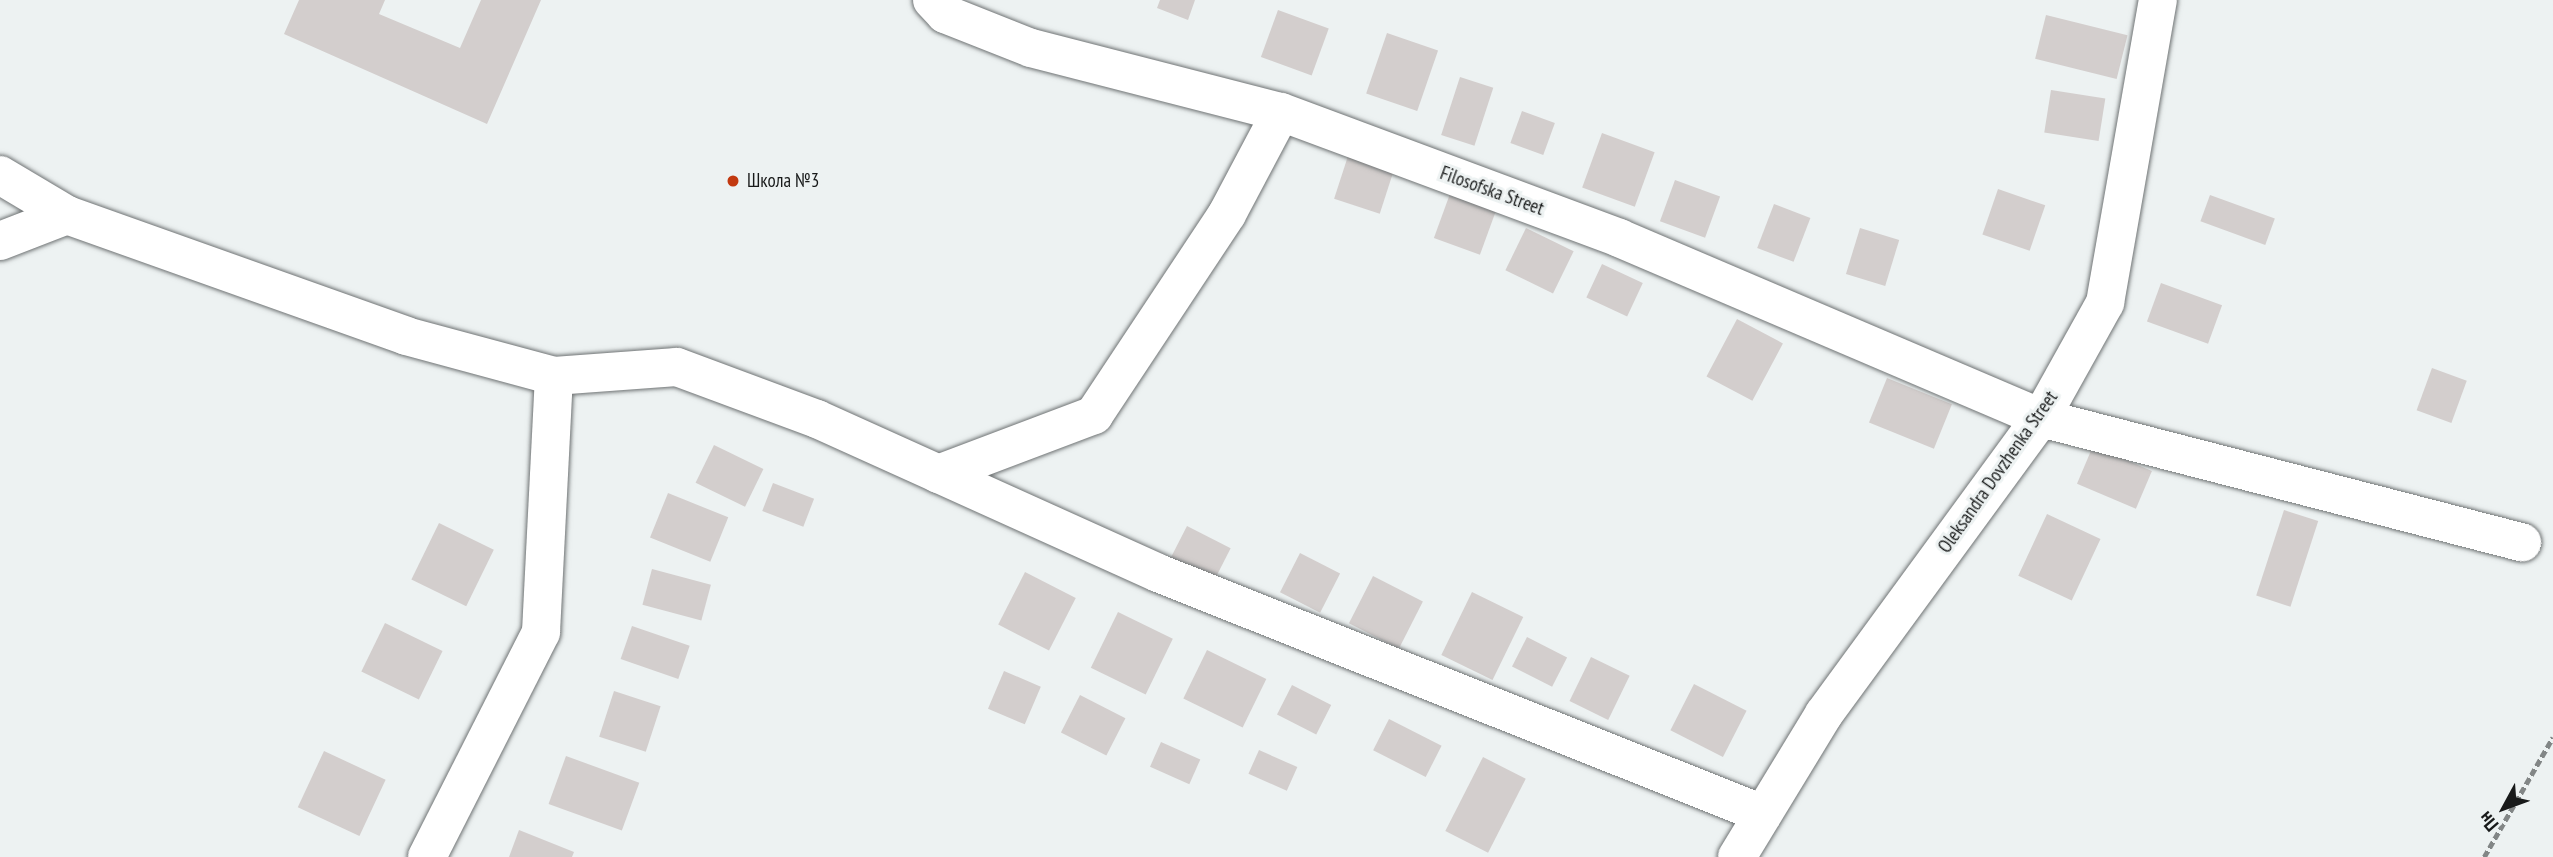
<!DOCTYPE html>
<html>
<head>
<meta charset="utf-8">
<style>
	body { margin:0 }
	#map { position:relative; width:2553px; height:857px; overflow:hidden; background:#edf2f2; font-family:"PT Sans Narrow",sans-serif }
	div>[style] { position:absolute }
	.building>* { inset:0; background:#d3cecd; transform-origin:0 0 }
	.path>* { height:4.5px; margin-top:-2.25px; transform-origin:0; background:repeating-linear-gradient(90deg,#828686 0 7px,transparent 0 10.5px) }
	.roads { filter:drop-shadow(0 0 2px #6f7374) drop-shadow(0 0 2px #6f7374) }
	.minor>* { height:38px; margin:-19px; padding:0 19px; transform-origin:19px; border-radius:19px; background:#fff }
	.dots>* { width:19px; height:19px; translate:-50% -50%; box-sizing:border-box; border:4px solid #edf2f2; border-radius:50% }
	span { translate:-50% -50%; white-space:nowrap; text-align:center; line-height:1.15; -webkit-text-stroke:6px #edf2f2; paint-order:stroke }
	.poi-label { font-size:19px; color:#181a1a }
	.left { translate:0 -50%; text-align:left }
	.street-label { font-size:19px; color:#181a1a }
	.north { position:absolute; left:2469px; top:773px; width:70px; height:70px; -webkit-text-stroke:5px #edf2f2; paint-order:stroke; rotate:229deg; font-size:19px; font-weight:700; line-height:28px; text-align:center; color:#181a1a }
	.north::after { content:''; display:block; margin:auto; width:24px; height:32px; background:#181a1a; clip-path:polygon(50% 0,100% 100%,50% 72%,0 100%) }
</style>
</head>
<body>
<div id="map">
	<div class="building">
		<div style="clip-path:polygon(299px 0,385px 0,379px 14px,460px 48px,481px 0,541px 0,487px 124px,284px 34px)"></div>
		<div style="clip-path:polygon(1160px 0,1195px 0,1188px 20px,1157px 8px)"></div>
		<div style="left:1278px;top:10px;width:54px;height:50px;rotate:20deg"></div>
		<div style="left:2046px;top:15px;width:84px;height:45px;rotate:14deg"></div>
		<div style="left:1387px;top:33px;width:54px;height:64px;rotate:19deg"></div>
		<div style="left:1460px;top:77px;width:35px;height:61px;rotate:18deg"></div>
		<div style="left:2051px;top:90px;width:55px;height:43px;rotate:9deg"></div>
		<div style="left:1522px;top:111px;width:35px;height:34px;rotate:20deg"></div>
		<div style="left:1602px;top:133px;width:56px;height:58px;rotate:20deg"></div>
		<div style="left:1348px;top:156px;width:48px;height:45px;rotate:18deg"></div>
		<div style="left:1675px;top:180px;width:48px;height:44px;rotate:20deg"></div>
		<div style="left:1998px;top:189px;width:50px;height:48px;rotate:19deg"></div>
		<div style="left:1451px;top:191px;width:49px;height:50px;rotate:20deg"></div>
		<div style="left:2210px;top:195px;width:69px;height:28px;rotate:20deg"></div>
		<div style="left:1774px;top:204px;width:39px;height:47px;rotate:21deg"></div>
		<div style="left:1526px;top:228px;width:53px;height:47px;rotate:26deg"></div>
		<div style="left:1860px;top:228px;width:41px;height:48px;rotate:17deg"></div>
		<div style="left:1602px;top:264px;width:45px;height:37px;rotate:25deg"></div>
		<div style="left:2161px;top:283px;width:65px;height:41px;rotate:20deg"></div>
		<div style="left:1737px;top:319px;width:52px;height:65px;rotate:28deg"></div>
		<div style="left:2432px;top:368px;width:37px;height:45px;rotate:20deg"></div>
		<div style="left:1887px;top:378px;width:70px;height:48px;rotate:22deg"></div>
		<div style="left:714px;top:445px;width:55px;height:42px;rotate:26deg"></div>
		<div style="left:2093px;top:446px;width:64px;height:41px;rotate:23deg"></div>
		<div style="left:773px;top:483px;width:44px;height:30px;rotate:21deg"></div>
		<div style="left:668px;top:493px;width:65px;height:48px;rotate:22deg"></div>
		<div style="left:2284px;top:510px;width:36px;height:90px;rotate:18deg"></div>
		<div style="left:2047px;top:514px;width:59px;height:68px;rotate:25deg"></div>
		<div style="left:439px;top:523px;width:61px;height:63px;rotate:26deg"></div>
		<div style="left:1187px;top:526px;width:49px;height:38px;rotate:27deg"></div>
		<div style="left:1300px;top:553px;width:45px;height:44px;rotate:27deg"></div>
		<div style="left:652px;top:569px;width:61px;height:37px;rotate:15deg"></div>
		<div style="left:1025px;top:572px;width:57px;height:59px;rotate:27deg"></div>
		<div style="left:1373px;top:576px;width:56px;height:53px;rotate:27deg"></div>
		<div style="left:1472px;top:592px;width:57px;height:70px;rotate:26deg"></div>
		<div style="left:1118px;top:612px;width:61px;height:62px;rotate:26deg"></div>
		<div style="left:385px;top:623px;width:64px;height:54px;rotate:26deg"></div>
		<div style="left:632px;top:626px;width:61px;height:35px;rotate:19deg"></div>
		<div style="left:1527px;top:637px;width:45px;height:33px;rotate:27deg"></div>
		<div style="left:1207px;top:650px;width:66px;height:54px;rotate:26deg"></div>
		<div style="left:1591px;top:657px;width:43px;height:49px;rotate:26deg"></div>
		<div style="left:1004px;top:671px;width:40px;height:41px;rotate:23deg"></div>
		<div style="left:1694px;top:684px;width:59px;height:52px;rotate:27deg"></div>
		<div style="left:1292px;top:685px;width:44px;height:33px;rotate:27deg"></div>
		<div style="left:614px;top:691px;width:49px;height:48px;rotate:18deg"></div>
		<div style="left:1080px;top:695px;width:51px;height:42px;rotate:27deg"></div>
		<div style="left:1389px;top:719px;width:59px;height:35px;rotate:27deg"></div>
		<div style="left:1161px;top:742px;width:43px;height:27px;rotate:24deg"></div>
		<div style="left:1259px;top:750px;width:42px;height:26px;rotate:24deg"></div>
		<div style="left:324px;top:751px;width:68px;height:62px;rotate:25deg"></div>
		<div style="left:566px;top:756px;width:78px;height:51px;rotate:20deg"></div>
		<div style="left:1483px;top:757px;width:48px;height:83px;rotate:27deg"></div>
		<div style="clip-path:polygon(519px 830px,574px 852px,572px 857px,509px 857px)"></div>
	</div>
	<div class="path">
		<div style="left:2484px;top:857px;width:138px;rotate:-60.1deg"></div>
	</div>
	<div class="roads">
		<div class="minor">
			<div style="left:932px;top:0;width:19px;rotate:47deg"></div>
			<div style="left:945px;top:14px;width:92px;rotate:21.6deg"></div>
			<div style="left:1031px;top:48px;width:258px;rotate:14.4deg"></div>
			<div style="left:1281px;top:112px;width:361px;rotate:20.4deg"></div>
			<div style="left:1619px;top:238px;width:459px;rotate:23.1deg"></div>
			<div style="left:2041px;top:418px;width:497px;rotate:14.5deg"></div>
			<div style="left:0;top:175px;width:78px;rotate:30.8deg"></div>
			<div style="left:67px;top:215px;width:360px;rotate:19.6deg"></div>
			<div style="left:406px;top:336px;width:153px;rotate:15.1deg"></div>
			<div style="left:554px;top:376px;width:123px;rotate:-4.2deg"></div>
			<div style="left:677px;top:367px;width:149px;rotate:20.4deg"></div>
			<div style="left:817px;top:419px;width:374px;rotate:24.3deg"></div>
			<div style="left:1158px;top:573px;width:651px;rotate:21.72deg"></div>
			<div style="left:0;top:241px;width:72px;rotate:-21.2deg"></div>
			<div style="left:938px;top:474px;width:167px;rotate:-20.7deg"></div>
			<div style="left:1094px;top:415px;width:241px;rotate:-56.5deg"></div>
			<div style="left:1227px;top:214px;width:115px;rotate:-62.1deg"></div>
			<div style="left:427px;top:857px;width:252px;rotate:-63.1deg"></div>
			<div style="left:541px;top:632px;width:256px;rotate:-87.1deg"></div>
			<div style="left:1737px;top:857px;width:167px;rotate:-58.7deg"></div>
			<div style="left:1824px;top:714px;width:367px;rotate:-53.8deg"></div>
			<div style="left:2041px;top:418px;width:132px;rotate:-60.9deg"></div>
			<div style="left:2105px;top:303px;width:308px;rotate:-80.1deg"></div>
		</div>
	</div>
	<div class="dots">
		<div style="left:733px;top:181px;background:#c23910"></div>
	</div>
	<div class="poi-label">
		<span class="left" style="left:747px;top:181px">Школа №3</span>
	</div>
	<div class="street-label">
		<span style="left:1492px;top:191px;rotate:20deg">Filosofska Street</span>
		<span style="left:1998px;top:472px;rotate:-55deg">Oleksandra Dovzhenka Street</span>
	</div>
	<div class="north">Пн</div>
</div>
</body>
</html>
